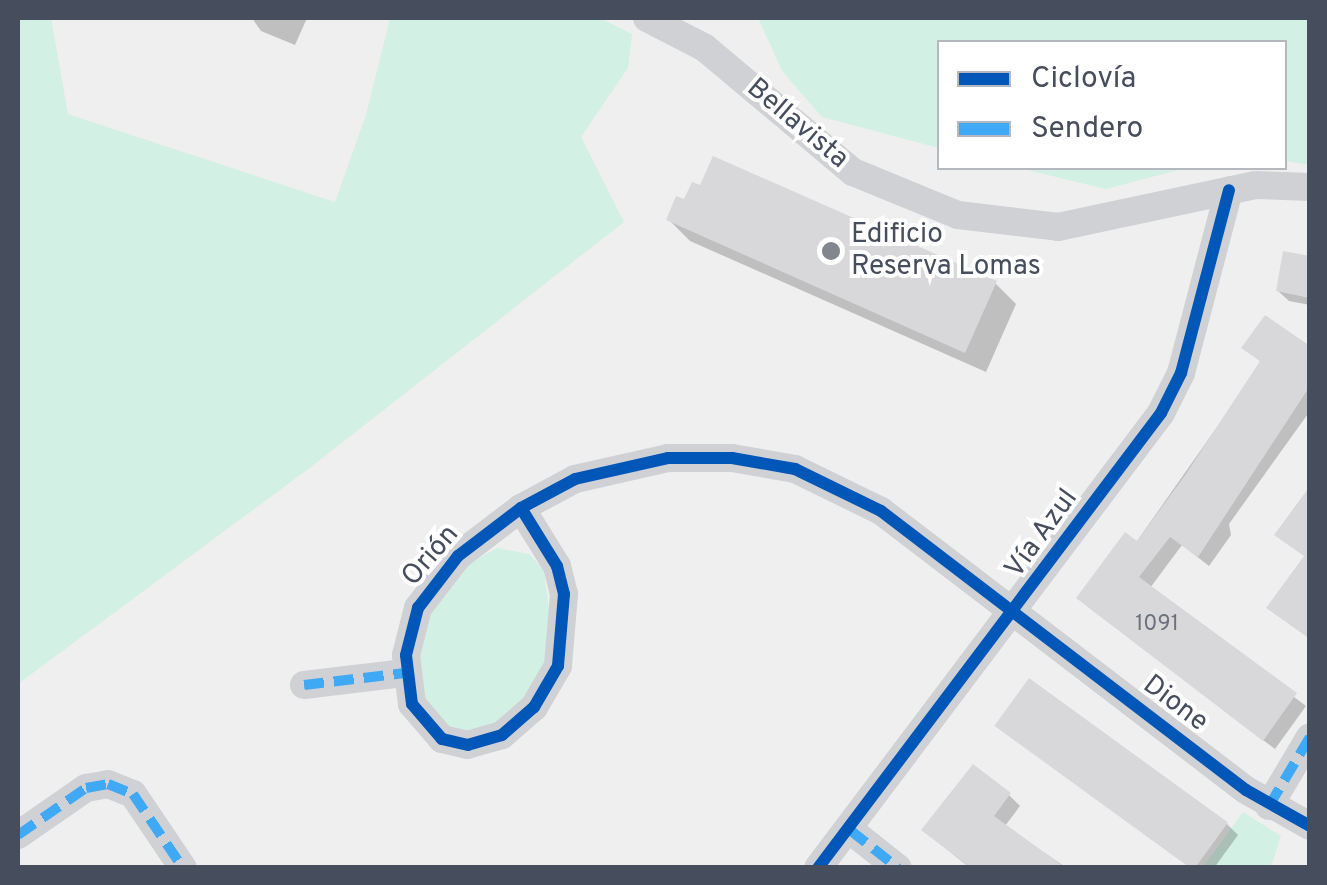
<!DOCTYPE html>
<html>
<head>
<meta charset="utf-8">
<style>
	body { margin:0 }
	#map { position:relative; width:1327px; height:885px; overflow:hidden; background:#f0efef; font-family:Overpass,sans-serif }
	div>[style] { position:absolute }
	.green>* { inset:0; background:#d3f0e4 }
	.shadow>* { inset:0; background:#0003 }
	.building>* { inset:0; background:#d8d8db; transform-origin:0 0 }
	.minor>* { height:28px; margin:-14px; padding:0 14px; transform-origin:14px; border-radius:14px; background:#d0d1d5 }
	.quiet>* { height:10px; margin-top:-5px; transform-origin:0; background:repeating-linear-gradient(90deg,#3fa9f5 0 20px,transparent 0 30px) }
	.cycleway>* { height:12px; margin:-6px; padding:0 6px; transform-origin:6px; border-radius:6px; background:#0057b8 }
	.dots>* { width:28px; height:28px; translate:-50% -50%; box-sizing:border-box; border:5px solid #fff; border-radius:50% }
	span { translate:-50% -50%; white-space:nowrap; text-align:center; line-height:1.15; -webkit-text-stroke:8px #fff; paint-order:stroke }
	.number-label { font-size:22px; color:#6c717d }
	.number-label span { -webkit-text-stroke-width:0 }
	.street-label { font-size:28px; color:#464d5c }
	.poi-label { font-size:28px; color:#464d5c }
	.left { translate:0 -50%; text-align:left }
	.frame { position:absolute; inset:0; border:20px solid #464d5c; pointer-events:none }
	.legend { position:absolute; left:937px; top:40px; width:350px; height:130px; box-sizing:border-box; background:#fff; border:2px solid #b5b8be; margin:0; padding:12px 18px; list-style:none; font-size:30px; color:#464d5c }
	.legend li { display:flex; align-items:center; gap:20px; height:50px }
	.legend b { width:50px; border:2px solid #b5b8be }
</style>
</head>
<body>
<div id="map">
	<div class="green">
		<div style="clip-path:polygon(18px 18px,51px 18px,68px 114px,335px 202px,366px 115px,390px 18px,600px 18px,632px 34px,628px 68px,581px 137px,624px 222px,311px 467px,18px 684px)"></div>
		<div style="clip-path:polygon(758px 18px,1309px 18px,1309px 165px,1285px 161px,1284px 42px,939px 42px,939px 148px,822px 117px,782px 71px)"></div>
		<div style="clip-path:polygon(1019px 168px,1186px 168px,1106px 189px)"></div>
		<div style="clip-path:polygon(497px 548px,529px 554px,544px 570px,552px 636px,541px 673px,520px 704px,491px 727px,469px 732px,444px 726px,421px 694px,418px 662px,430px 613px,442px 592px,470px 563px)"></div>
		<div style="clip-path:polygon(1243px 812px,1281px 836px,1271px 867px,1203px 867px)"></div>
	</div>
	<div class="shadow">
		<div style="clip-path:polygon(252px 18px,307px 18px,295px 45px,261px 31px)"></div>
		<div style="clip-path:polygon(685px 202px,995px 283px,1016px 304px,986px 372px,690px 241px,669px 220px)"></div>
		<div style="clip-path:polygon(1310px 259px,1310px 305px,1289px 301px,1278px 291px)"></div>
		<div style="clip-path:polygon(1245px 348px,1310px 349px,1310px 411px,1229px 524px,1231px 535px,1209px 566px,1182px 545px,1150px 588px,1306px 706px,1275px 749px,1090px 608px,1262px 363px)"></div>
		<div style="clip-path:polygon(998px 726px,1227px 824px,1238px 835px,1214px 868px,1191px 868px)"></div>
		<div style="clip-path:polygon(1009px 795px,1020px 806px,1005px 826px,1067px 868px,970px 868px,935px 840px)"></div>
	</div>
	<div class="building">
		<div style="clip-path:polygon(713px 156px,997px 281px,965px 353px,666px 220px,676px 196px,684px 199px,692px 182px,700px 185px)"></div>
		<div style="clip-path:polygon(1283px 251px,1310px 256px,1310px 298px,1276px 291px)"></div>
		<div style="clip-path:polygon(1265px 315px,1310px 346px,1310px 386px,1198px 557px,1170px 537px,1139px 577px,1297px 693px,1263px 741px,1076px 598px,1125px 532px,1137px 541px,1186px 474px,1260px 361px,1241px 348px)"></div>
		<div style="clip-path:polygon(1310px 486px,1310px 639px,1266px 608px,1304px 556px,1274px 535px)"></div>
		<div style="left:1029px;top:678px;width:246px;height:59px;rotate:36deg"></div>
		<div style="clip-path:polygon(973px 764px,1011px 793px,994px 816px,1066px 868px,971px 868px,921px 830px)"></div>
	</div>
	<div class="minor">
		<div style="left:647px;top:18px;width:65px;rotate:27.3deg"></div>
		<div style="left:705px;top:48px;width:193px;rotate:40deg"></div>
		<div style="left:853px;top:172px;width:113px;rotate:22.3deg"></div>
		<div style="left:958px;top:215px;width:101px;rotate:6.8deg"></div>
		<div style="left:1058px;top:227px;width:202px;rotate:-12deg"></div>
		<div style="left:1256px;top:185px;width:54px;rotate:2.1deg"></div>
		<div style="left:521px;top:508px;width:68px;rotate:58.2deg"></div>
		<div style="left:557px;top:566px;width:29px;rotate:76deg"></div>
		<div style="left:564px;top:594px;width:72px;rotate:94.8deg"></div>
		<div style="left:558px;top:666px;width:48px;rotate:120.3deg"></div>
		<div style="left:534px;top:707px;width:43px;rotate:138.8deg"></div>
		<div style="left:502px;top:735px;width:35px;rotate:164deg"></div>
		<div style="left:468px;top:745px;width:27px;rotate:-167deg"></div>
		<div style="left:442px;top:739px;width:46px;rotate:-130.6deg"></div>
		<div style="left:412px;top:704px;width:49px;rotate:-97deg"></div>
		<div style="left:406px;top:655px;width:49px;rotate:-75.7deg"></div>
		<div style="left:418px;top:608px;width:66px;rotate:-52.4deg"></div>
		<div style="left:458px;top:556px;width:79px;rotate:-37.3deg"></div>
		<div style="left:521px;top:508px;width:61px;rotate:-28.2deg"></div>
		<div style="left:575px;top:479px;width:95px;rotate:-12.7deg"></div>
		<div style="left:668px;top:458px;width:64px"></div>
		<div style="left:732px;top:458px;width:64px;rotate:9.9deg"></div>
		<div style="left:795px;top:469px;width:96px;rotate:26deg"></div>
		<div style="left:881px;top:511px;width:459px;rotate:37.4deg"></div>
		<div style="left:1246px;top:790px;width:73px;rotate:29.4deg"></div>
		<div style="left:304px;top:685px;width:102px;rotate:-6.8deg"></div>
		<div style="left:1269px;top:806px;width:80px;rotate:-59.3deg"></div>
		<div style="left:850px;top:830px;width:61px;rotate:38.4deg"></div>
		<div style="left:18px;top:835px;width:83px;rotate:-34.7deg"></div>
		<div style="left:86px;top:788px;width:22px;rotate:-10deg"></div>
		<div style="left:108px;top:784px;width:27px;rotate:22deg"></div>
		<div style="left:133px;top:794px;width:89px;rotate:56deg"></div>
		<div style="left:818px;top:868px;width:570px;rotate:-52.99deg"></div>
		<div style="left:1161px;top:413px;width:45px;rotate:-63.4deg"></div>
		<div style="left:1181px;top:373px;width:189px;rotate:-75.3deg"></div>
	</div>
	<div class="quiet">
		<div style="left:304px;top:685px;width:102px;rotate:-6.8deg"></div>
		<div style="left:1269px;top:806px;width:80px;rotate:-59.3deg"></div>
		<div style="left:850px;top:830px;width:61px;rotate:38.4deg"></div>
		<div style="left:18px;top:835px;width:83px;rotate:-34.7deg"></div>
		<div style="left:86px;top:788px;width:22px;rotate:-10deg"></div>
		<div style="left:108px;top:784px;width:27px;rotate:22deg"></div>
		<div style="left:133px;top:794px;width:89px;rotate:56deg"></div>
	</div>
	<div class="cycleway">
		<div style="left:521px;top:508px;width:68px;rotate:58.2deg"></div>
		<div style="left:557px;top:566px;width:29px;rotate:76deg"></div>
		<div style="left:564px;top:594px;width:72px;rotate:94.8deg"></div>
		<div style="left:558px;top:666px;width:48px;rotate:120.3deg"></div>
		<div style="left:534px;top:707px;width:43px;rotate:138.8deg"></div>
		<div style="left:502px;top:735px;width:35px;rotate:164deg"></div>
		<div style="left:468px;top:745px;width:27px;rotate:-167deg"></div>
		<div style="left:442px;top:739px;width:46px;rotate:-130.6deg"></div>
		<div style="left:412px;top:704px;width:49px;rotate:-97deg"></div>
		<div style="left:406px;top:655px;width:49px;rotate:-75.7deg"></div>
		<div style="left:418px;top:608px;width:66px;rotate:-52.4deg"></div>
		<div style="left:458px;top:556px;width:79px;rotate:-37.3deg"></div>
		<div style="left:521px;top:508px;width:61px;rotate:-28.2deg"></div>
		<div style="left:575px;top:479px;width:95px;rotate:-12.7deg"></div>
		<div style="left:668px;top:458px;width:64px"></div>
		<div style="left:732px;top:458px;width:64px;rotate:9.9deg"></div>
		<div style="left:795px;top:469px;width:96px;rotate:26deg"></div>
		<div style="left:881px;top:511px;width:459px;rotate:37.4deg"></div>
		<div style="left:1246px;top:790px;width:73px;rotate:29.4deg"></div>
		<div style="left:818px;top:868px;width:570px;rotate:-52.99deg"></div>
		<div style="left:1161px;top:413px;width:45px;rotate:-63.4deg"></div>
		<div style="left:1181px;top:373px;width:189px;rotate:-75.3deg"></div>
	</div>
	<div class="dots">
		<div style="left:831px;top:251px;background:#82868f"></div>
	</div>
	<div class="number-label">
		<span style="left:1157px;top:625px">1091</span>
	</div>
	<div class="street-label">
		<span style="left:797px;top:124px;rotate:40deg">Bellavista</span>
		<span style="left:1042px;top:534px;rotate:-54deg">Vía Azul</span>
		<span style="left:431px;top:556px;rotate:-49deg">Orión</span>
		<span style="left:1175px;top:704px;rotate:37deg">Dione</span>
	</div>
	<div class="poi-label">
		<span class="left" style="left:851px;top:251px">Edificio<br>Reserva Lomas</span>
	</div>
	<div class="frame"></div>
	<ul class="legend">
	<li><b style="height:12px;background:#0057b8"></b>Ciclovía</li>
	<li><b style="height:12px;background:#3fa9f5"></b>Sendero</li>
	</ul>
</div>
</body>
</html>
